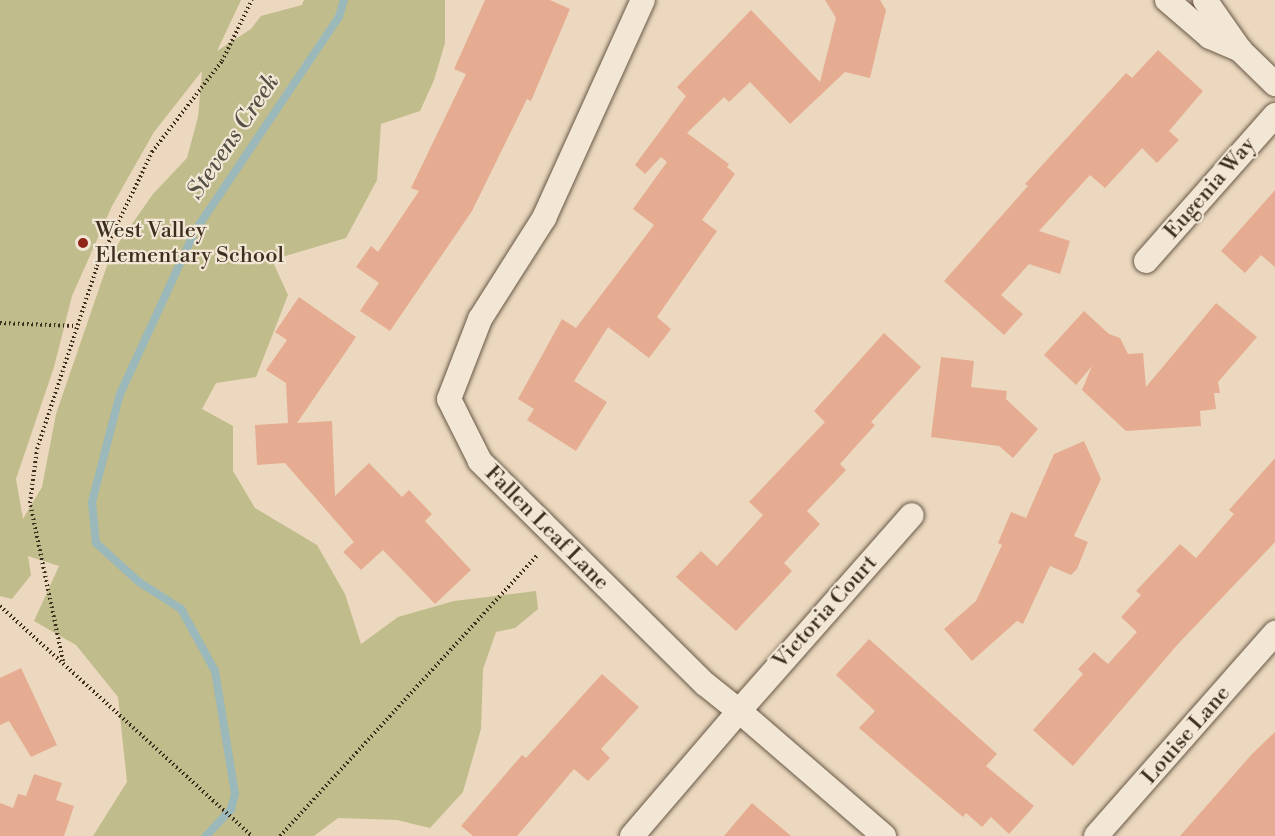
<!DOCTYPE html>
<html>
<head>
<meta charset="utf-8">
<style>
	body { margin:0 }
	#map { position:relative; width:1275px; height:836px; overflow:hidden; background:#ebd8be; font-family:"Libre Bodoni",serif }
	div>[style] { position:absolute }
	.green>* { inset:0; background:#c0bc8c }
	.stream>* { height:8px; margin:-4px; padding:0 4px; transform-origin:4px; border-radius:4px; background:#9bb8ba }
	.building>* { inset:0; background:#e6ac92 }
	.path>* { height:4px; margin-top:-2px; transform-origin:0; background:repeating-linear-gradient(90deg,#3d2e1e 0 1.5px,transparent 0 4.5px) }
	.roads { filter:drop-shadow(0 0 2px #685846) drop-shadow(0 0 2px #685846) }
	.minor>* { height:24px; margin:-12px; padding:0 12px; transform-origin:12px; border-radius:12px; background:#f2e6d5 }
	.dots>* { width:16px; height:16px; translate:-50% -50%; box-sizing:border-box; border:3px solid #f2e6d5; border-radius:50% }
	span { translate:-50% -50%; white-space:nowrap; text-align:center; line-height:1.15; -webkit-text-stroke:4.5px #f2e6d5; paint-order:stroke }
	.street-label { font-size:22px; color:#3d2e1e }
	.poi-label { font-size:22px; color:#3d2e1e }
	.left { translate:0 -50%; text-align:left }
	.water-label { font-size:24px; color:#545045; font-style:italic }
</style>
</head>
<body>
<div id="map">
	<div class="green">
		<div style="clip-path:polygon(evenodd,0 0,241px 0,217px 51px,251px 29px,261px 16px,302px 5px,304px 0,445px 0,445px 43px,434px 80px,420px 111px,381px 124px,377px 180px,346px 238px,272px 260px,288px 295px,256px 377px,216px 383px,202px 409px,233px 426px,233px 471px,255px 508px,317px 545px,345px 594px,361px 644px,398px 617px,454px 601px,536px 591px,538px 609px,515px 628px,496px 632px,483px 669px,481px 729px,463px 792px,430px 828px,397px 820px,338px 818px,314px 836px,93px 836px,127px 782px,118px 697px,76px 645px,34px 621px,59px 566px,28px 556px,31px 575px,12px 599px,0 596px,0 0,202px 71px,198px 117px,187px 158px,153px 194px,111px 254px,56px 414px,42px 487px,23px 519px,16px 479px,54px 367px,72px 296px,112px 206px,154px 132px,202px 71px)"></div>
	</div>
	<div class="stream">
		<div style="left:206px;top:836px;width:37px;rotate:-47deg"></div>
		<div style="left:231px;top:809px;width:16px;rotate:-75deg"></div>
		<div style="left:235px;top:794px;width:125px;rotate:-99.2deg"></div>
		<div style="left:215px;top:671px;width:71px;rotate:-118.7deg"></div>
		<div style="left:181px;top:609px;width:50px;rotate:-147.3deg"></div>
		<div style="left:139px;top:582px;width:58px;rotate:-137.8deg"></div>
		<div style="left:96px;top:543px;width:41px;rotate:-95.6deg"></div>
		<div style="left:92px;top:502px;width:112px;rotate:-75.5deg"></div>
		<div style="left:120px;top:394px;width:179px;rotate:-65.3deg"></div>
		<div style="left:195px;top:231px;width:258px;rotate:-56.1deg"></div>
		<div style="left:339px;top:17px;width:18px;rotate:-74deg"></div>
	</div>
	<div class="building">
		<div style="clip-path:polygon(485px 0,550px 0,570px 9px,531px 101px,527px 99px,472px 211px,390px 331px,360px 311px,379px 283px,356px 267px,371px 246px,378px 252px,419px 191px,411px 188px,466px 74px,454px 69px)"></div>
		<div style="clip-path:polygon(825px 0,880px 0,886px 10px,870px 78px,845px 72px,790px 124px,750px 82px,729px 102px,724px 97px,687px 133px,729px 164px,727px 167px,735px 174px,702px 220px,717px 231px,657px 317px,671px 329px,649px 358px,608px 327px,574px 381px,607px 402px,576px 451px,527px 420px,534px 409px,518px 399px,562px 319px,576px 328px,654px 225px,633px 209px,667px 162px,661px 157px,645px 174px,635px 165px,686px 96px,677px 87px,751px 10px,820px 82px,836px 18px)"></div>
		<div style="clip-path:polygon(1158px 50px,1203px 91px,1169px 131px,1179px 140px,1157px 163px,1142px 148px,1105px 188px,1090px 175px,1039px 231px,1070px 241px,1060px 274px,1029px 264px,1001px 295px,1023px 314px,1004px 335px,944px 281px,1028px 186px,1025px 184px,1126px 73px,1132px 78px)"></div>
		<div style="clip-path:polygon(1275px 190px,1275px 267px,1261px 255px,1245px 273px,1221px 251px)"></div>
		<div style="clip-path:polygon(299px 297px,356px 337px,297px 423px,332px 421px,335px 496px,369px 463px,402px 497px,409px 490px,432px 514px,425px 521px,471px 570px,435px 604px,383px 550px,361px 570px,343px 552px,354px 542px,285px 463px,257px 465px,255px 425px,288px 423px,286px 383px,266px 370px,287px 340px,275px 332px)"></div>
		<div style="clip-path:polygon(1216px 303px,1257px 337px,1218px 382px,1220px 393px,1214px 393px,1216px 409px,1200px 411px,1201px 426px,1126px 431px,1082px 390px,1092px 366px,1076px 385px,1044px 355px,1084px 311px,1109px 334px,1120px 338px,1128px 354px,1143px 353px,1146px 387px)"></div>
		<div style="clip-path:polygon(884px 333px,921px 367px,871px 422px,875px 425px,840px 464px,846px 470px,807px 511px,820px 524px,784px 563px,792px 571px,736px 631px,676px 577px,701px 551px,717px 566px,763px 515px,749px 502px,825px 422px,814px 411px)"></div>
		<div style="clip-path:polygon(941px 357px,974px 361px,971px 387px,1007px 391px,1006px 399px,1038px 429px,1013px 458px,999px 446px,931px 437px)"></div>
		<div style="clip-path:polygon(1084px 441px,1101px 479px,1074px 536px,1088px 542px,1077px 569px,1071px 575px,1050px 566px,1023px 624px,1017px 621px,972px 661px,944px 629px,976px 601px,1002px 545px,998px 543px,1011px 512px,1026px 518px,1054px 454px)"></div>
		<div style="clip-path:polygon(1275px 458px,1275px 542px,1178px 644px,1073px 766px,1033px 730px,1083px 674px,1078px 669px,1094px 652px,1108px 664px,1137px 632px,1121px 617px,1141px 595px,1136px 591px,1180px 544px,1196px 558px,1234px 514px,1229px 510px)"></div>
		<div style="clip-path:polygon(869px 639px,997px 754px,986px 766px,1034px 806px,1009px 834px,991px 817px,982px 827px,966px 813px,963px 817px,859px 728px,875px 711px,836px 675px)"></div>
		<div style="clip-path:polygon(21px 668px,57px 745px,31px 757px,9px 721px,0 725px,0 678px)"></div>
		<div style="clip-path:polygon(602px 674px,639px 707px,601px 749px,610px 758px,588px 781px,574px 769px,517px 836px,473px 836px,461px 826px,522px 755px,526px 758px)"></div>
		<div style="clip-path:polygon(1275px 732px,1275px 836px,1180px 836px,1252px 754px)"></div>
		<div style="clip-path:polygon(34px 774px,62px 783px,56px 800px,74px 806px,64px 836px,0 836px,0 803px,13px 808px,18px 794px,26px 796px)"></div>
		<div style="clip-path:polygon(752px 803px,791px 836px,724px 836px)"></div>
	</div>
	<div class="path">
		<div style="left:0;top:323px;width:76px;rotate:2.3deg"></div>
		<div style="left:0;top:606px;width:341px;rotate:42.4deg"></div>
		<div style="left:63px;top:661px;width:161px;rotate:-101.8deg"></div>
		<div style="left:30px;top:503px;width:54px;rotate:-82.6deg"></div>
		<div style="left:37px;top:449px;width:193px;rotate:-71.8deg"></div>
		<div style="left:97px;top:266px;width:127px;rotate:-64.2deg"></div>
		<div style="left:152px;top:152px;width:115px;rotate:-52.4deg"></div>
		<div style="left:222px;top:61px;width:68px;rotate:-63.8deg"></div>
		<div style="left:280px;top:836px;width:382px;rotate:-47.5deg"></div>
	</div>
	<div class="roads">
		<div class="minor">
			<div style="left:1167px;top:0;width:57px;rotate:40.7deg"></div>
			<div style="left:1210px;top:37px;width:33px;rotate:23deg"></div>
			<div style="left:1205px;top:0;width:61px;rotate:55deg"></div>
			<div style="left:1240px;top:50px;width:49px;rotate:44.2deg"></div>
			<div style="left:1146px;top:261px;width:195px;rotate:-48.5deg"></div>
			<div style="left:632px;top:836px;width:165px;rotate:-49.4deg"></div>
			<div style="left:739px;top:711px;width:43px;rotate:-141.5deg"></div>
			<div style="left:705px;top:684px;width:317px;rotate:-135.3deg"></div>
			<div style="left:480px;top:461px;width:69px;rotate:-116.6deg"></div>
			<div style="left:449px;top:399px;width:86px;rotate:-68.8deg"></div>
			<div style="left:480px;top:319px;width:120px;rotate:-57.6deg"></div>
			<div style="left:544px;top:218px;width:239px;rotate:-65.6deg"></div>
			<div style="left:884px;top:836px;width:191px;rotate:-139.2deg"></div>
			<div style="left:739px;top:711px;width:261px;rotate:-48.6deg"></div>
			<div style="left:1096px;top:836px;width:271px;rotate:-48.6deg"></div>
		</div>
	</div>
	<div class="dots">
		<div style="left:83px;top:243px;background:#8f2418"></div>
	</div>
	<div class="street-label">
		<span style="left:1210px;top:188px;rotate:-49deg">Eugenia Way</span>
		<span style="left:547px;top:528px;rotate:45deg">Fallen Leaf Lane</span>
		<span style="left:825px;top:612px;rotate:-48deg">Victoria Court</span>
		<span style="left:1186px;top:735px;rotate:-49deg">Louise Lane</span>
	</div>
	<div class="poi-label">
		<span class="left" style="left:95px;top:243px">West Valley<br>Elementary School</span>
	</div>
	<div class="water-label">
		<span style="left:234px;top:137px;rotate:-56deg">Stevens Creek</span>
	</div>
</div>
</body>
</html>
